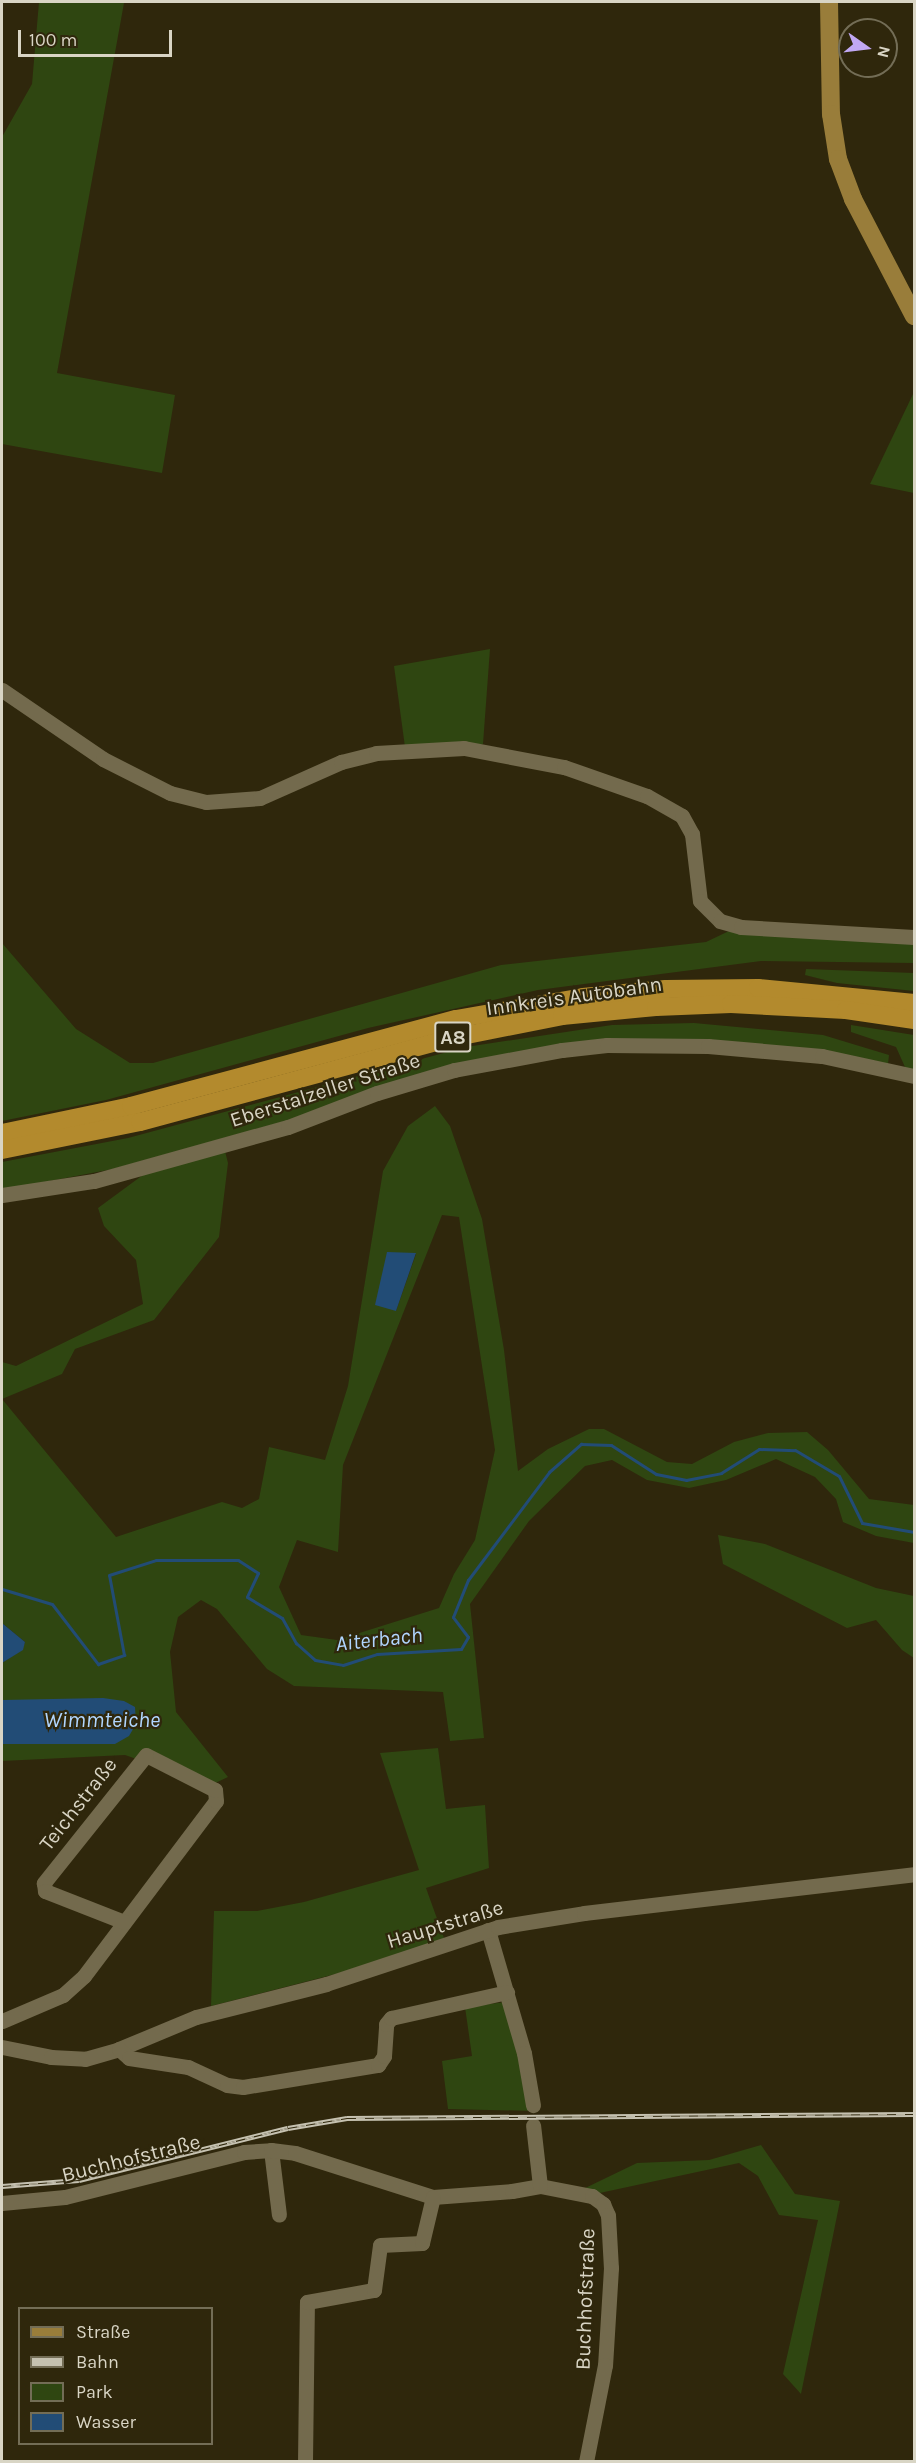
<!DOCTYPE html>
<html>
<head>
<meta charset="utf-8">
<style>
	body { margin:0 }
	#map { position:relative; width:916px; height:2463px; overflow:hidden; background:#2f270c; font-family:Karla,sans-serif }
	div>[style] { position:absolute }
	.green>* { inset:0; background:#2f4611 }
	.water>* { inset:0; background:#224c76 }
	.stream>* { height:3px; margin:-1.5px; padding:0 1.5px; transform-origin:1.5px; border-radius:1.5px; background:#224c76 }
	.minor>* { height:15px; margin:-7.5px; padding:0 7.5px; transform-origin:7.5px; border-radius:7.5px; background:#736a4d }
	.major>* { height:18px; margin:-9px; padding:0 9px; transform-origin:9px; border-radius:9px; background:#997d3a }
	.highway>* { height:18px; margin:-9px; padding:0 9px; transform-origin:9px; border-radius:9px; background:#b38a2d }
	.rail>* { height:5px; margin-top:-2.5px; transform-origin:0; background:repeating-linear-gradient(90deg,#2f270c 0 9px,#c5c1b0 0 18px); box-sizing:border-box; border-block:2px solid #c5c1b0 }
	span { translate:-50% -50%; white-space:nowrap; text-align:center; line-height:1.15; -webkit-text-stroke:4.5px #2f270c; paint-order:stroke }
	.shield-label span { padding:2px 4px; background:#2f270c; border:2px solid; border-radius:4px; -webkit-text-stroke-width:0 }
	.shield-label { font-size:20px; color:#d9d5c5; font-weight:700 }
	.street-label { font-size:21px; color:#d9d5c5 }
	.water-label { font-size:22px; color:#b1d6ff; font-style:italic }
	.frame { position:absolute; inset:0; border:3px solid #d9d5c5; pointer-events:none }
	.legend { position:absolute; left:18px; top:2307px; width:195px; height:138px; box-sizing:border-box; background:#2f270c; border:2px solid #736d56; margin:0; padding:8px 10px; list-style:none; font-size:18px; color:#d9d5c5 }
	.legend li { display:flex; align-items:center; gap:12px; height:30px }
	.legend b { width:30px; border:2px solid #736d56 }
	.north { position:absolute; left:838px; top:18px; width:60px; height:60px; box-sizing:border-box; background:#2f270c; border:2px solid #736d56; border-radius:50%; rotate:104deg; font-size:16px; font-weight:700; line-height:24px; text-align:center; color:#d9d5c5 }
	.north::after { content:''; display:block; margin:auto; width:21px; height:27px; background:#c1a8f3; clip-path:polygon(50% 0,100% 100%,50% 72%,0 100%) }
	.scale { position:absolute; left:18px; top:30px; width:154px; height:27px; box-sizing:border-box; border:3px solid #d9d5c5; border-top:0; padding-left:8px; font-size:18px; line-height:21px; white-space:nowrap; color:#d9d5c5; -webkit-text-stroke:4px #2f270c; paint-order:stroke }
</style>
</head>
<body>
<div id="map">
	<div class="green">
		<div style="clip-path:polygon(39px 2px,124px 3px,57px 373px,175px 395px,162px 473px,2px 444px,2px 137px,32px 84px)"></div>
		<div style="clip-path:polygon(914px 392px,914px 493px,870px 484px)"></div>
		<div style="clip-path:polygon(490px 649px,483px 744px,405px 747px,394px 666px)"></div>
		<div style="clip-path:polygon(729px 931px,914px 942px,914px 963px,761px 961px,538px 990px,368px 1028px,106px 1100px,2px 1121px,2px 943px,76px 1029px,130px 1063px,153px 1063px,501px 965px,706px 942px)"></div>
		<div style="clip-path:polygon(806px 969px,914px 973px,914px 991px,837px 983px,805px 975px)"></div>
		<div style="clip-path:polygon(694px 1023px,823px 1035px,889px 1055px,888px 1064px,562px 1044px,113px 1169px,2px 1190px,2px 1162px,128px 1138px,466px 1047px,612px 1025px)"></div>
		<div style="clip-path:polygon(851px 1025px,914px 1035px,914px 1071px,905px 1067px,896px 1047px,851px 1032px)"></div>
		<div style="clip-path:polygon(evenodd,435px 1106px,450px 1126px,482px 1219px,504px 1350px,518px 1471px,548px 1449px,589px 1429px,604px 1429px,667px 1462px,692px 1464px,734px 1442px,768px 1433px,807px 1432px,828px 1450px,869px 1499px,914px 1505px,914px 1543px,876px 1536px,843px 1522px,836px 1499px,815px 1477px,776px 1459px,726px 1480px,689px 1488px,647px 1480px,612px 1460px,585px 1466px,529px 1521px,470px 1604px,484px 1738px,450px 1741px,443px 1692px,294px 1686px,267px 1669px,217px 1609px,201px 1600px,178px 1617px,170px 1652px,176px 1712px,228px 1777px,211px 1785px,125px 1755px,2px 1761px,2px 1663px,22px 1650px,25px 1642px,2px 1623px,2px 1362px,16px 1366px,143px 1304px,136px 1260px,104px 1226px,98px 1208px,151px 1169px,225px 1151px,228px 1163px,219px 1237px,154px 1320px,75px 1349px,62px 1374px,2px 1399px,116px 1537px,222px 1502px,242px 1508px,259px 1499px,269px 1447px,325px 1460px,348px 1386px,383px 1171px,408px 1126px,435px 1106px,442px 1215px,459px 1217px,495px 1450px,475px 1540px,454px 1574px,439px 1608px,337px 1640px,301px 1635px,279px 1587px,297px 1540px,338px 1552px,343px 1465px,442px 1215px,435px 1106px,387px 1253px,416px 1254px,396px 1311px,387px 1253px)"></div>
		<div style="clip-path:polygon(718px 1535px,765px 1544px,876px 1588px,914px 1596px,914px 1658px,902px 1650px,876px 1620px,847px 1628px,723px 1564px)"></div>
		<div style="clip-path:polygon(438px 1748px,446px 1809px,485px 1805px,489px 1868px,426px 1888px,444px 1938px,409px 1955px,211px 2006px,214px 1911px,257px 1911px,304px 1902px,419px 1870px,380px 1753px)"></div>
		<div style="clip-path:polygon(514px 2001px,536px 2111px,448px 2109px,442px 2061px,472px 2056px,465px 2007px)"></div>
		<div style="clip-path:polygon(761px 2145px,795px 2194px,840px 2201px,801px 2394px,783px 2374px,818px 2220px,779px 2215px,758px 2176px,739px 2163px,595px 2194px,579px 2191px,637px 2163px,709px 2160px)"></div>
	</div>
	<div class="water">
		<div style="clip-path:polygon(387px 1252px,416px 1253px,396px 1311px,375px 1305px)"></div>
		<div style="clip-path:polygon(2px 1623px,25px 1642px,23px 1650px,2px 1663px)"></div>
		<div style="clip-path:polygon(103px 1698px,124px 1701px,135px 1707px,136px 1724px,129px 1736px,115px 1744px,2px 1744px,2px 1700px)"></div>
	</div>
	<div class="stream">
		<div style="left:2px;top:1589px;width:52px;rotate:16.7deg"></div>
		<div style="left:52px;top:1604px;width:76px;rotate:52.5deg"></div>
		<div style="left:98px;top:1664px;width:28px;rotate:-19deg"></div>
		<div style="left:124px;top:1655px;width:81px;rotate:-100.6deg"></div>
		<div style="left:109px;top:1575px;width:49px;rotate:-17.7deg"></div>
		<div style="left:156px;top:1560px;width:82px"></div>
		<div style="left:238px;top:1560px;width:24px;rotate:33deg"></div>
		<div style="left:258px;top:1573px;width:26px;rotate:115deg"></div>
		<div style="left:247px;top:1597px;width:41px;rotate:31deg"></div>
		<div style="left:282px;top:1618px;width:29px;rotate:61deg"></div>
		<div style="left:296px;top:1643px;width:25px;rotate:42deg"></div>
		<div style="left:315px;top:1660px;width:28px;rotate:10deg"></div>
		<div style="left:343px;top:1665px;width:36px;rotate:-18deg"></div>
		<div style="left:377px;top:1654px;width:84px;rotate:-3.4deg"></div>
		<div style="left:461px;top:1649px;width:14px;rotate:-60deg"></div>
		<div style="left:468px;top:1637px;width:25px;rotate:-127deg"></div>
		<div style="left:453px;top:1617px;width:40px;rotate:-68deg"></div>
		<div style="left:468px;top:1580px;width:135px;rotate:-53.1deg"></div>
		<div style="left:549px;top:1472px;width:43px;rotate:-41.2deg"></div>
		<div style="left:581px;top:1444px;width:30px;rotate:2deg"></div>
		<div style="left:611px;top:1445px;width:54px;rotate:32.8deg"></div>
		<div style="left:656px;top:1474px;width:31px;rotate:11deg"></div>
		<div style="left:686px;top:1480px;width:36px;rotate:-11deg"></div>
		<div style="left:721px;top:1473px;width:45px;rotate:-32.3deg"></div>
		<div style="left:759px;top:1449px;width:36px;rotate:2deg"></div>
		<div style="left:795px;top:1450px;width:51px;rotate:30.6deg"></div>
		<div style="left:839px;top:1476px;width:52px;rotate:63.9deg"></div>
		<div style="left:862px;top:1523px;width:53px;rotate:9.8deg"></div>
	</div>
	<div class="minor">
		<div style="left:2px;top:690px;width:122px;rotate:34.3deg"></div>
		<div style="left:103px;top:759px;width:75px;rotate:26.9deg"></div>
		<div style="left:170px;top:793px;width:37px;rotate:14deg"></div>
		<div style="left:206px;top:802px;width:54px;rotate:-4.2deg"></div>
		<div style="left:260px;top:798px;width:89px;rotate:-24deg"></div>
		<div style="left:341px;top:762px;width:36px;rotate:-14deg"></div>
		<div style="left:376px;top:753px;width:88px;rotate:-3.3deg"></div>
		<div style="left:464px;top:748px;width:102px;rotate:10.8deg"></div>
		<div style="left:564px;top:767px;width:88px;rotate:19.3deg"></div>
		<div style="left:647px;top:796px;width:40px;rotate:29.7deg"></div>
		<div style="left:682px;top:816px;width:21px;rotate:61deg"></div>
		<div style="left:692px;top:834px;width:67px;rotate:83.2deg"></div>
		<div style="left:700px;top:901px;width:28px;rotate:45deg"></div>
		<div style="left:720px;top:921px;width:22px;rotate:16deg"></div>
		<div style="left:741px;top:927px;width:173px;rotate:3.3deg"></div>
		<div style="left:2px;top:1195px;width:93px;rotate:-8.7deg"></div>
		<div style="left:94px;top:1181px;width:201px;rotate:-15.6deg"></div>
		<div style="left:288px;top:1127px;width:95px;rotate:-20.9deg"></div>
		<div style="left:377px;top:1093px;width:80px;rotate:-16.6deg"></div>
		<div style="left:454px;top:1070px;width:110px;rotate:-10.5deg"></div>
		<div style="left:562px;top:1050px;width:45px;rotate:-6.3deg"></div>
		<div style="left:607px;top:1045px;width:101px;rotate:0.6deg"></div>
		<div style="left:708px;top:1046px;width:114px;rotate:5deg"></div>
		<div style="left:822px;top:1056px;width:94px;rotate:12.3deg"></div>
		<div style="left:488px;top:1930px;width:128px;rotate:73.7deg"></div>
		<div style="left:524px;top:2053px;width:53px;rotate:80.2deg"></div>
		<div style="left:2px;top:2021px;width:66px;rotate:-23.1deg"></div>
		<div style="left:63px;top:1995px;width:28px;rotate:-42deg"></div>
		<div style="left:84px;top:1976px;width:219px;rotate:-53deg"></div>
		<div style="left:216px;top:1801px;width:11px;rotate:-95deg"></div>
		<div style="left:215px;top:1790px;width:77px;rotate:-153.1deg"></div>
		<div style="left:146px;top:1755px;width:164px;rotate:128.6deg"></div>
		<div style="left:44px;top:1883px;width:8px;rotate:83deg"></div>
		<div style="left:45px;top:1891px;width:85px;rotate:21.4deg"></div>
		<div style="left:2px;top:2047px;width:50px;rotate:11.5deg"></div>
		<div style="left:51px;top:2057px;width:34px;rotate:3deg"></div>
		<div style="left:85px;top:2059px;width:35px;rotate:-16deg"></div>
		<div style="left:119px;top:2049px;width:83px;rotate:-22.6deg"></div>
		<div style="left:196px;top:2017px;width:134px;rotate:-14.2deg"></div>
		<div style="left:326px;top:1984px;width:181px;rotate:-18.3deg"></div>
		<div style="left:498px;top:1927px;width:87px;rotate:-9.2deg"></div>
		<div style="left:584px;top:1913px;width:332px;rotate:-6.7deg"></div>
		<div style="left:119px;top:2049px;width:13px;rotate:42deg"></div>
		<div style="left:129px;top:2058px;width:60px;rotate:8.7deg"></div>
		<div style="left:188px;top:2067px;width:43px;rotate:24.8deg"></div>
		<div style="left:227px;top:2085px;width:16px;rotate:7deg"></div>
		<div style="left:243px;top:2087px;width:137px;rotate:-9.3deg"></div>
		<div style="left:378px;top:2065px;width:11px;rotate:-56deg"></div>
		<div style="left:384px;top:2056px;width:32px;rotate:-86deg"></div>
		<div style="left:386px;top:2024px;width:8px;rotate:-50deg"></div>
		<div style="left:391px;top:2018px;width:119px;rotate:-12.6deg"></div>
		<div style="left:271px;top:2150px;width:65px;rotate:83deg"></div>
		<div style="left:540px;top:2186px;width:53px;rotate:10.9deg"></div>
		<div style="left:592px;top:2196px;width:14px;rotate:36deg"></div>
		<div style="left:603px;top:2204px;width:12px;rotate:66deg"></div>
		<div style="left:608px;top:2215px;width:53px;rotate:86.8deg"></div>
		<div style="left:611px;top:2268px;width:97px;rotate:93.5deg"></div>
		<div style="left:605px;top:2365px;width:99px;rotate:101.1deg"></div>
		<div style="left:2px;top:2203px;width:63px;rotate:-5.4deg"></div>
		<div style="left:65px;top:2197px;width:185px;rotate:-14.1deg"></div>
		<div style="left:244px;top:2152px;width:27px;rotate:-4deg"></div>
		<div style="left:271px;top:2150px;width:24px;rotate:7deg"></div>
		<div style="left:295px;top:2153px;width:145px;rotate:17.7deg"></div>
		<div style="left:433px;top:2197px;width:79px;rotate:-4.3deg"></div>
		<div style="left:512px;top:2191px;width:28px;rotate:-10deg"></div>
		<div style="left:540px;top:2186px;width:61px;rotate:-96.5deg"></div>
		<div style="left:305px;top:2462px;width:160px;rotate:-89.3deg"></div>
		<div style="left:307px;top:2302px;width:68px;rotate:-10.2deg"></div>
		<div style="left:374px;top:2290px;width:45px;rotate:-82.4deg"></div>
		<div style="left:380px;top:2245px;width:42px;rotate:-2.7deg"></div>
		<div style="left:422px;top:2243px;width:47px;rotate:-76.6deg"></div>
	</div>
	<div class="major">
		<div style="left:829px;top:2px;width:112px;rotate:89deg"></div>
		<div style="left:831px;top:114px;width:46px;rotate:81.2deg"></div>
		<div style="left:838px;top:159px;width:43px;rotate:69.4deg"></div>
		<div style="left:853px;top:199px;width:132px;rotate:62.5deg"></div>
	</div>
	<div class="highway">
		<div style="left:2px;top:1133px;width:132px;rotate:-11.8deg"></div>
		<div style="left:131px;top:1106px;width:336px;rotate:-15deg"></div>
		<div style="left:456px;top:1019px;width:129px;rotate:-9.8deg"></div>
		<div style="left:583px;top:997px;width:83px;rotate:-5.5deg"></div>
		<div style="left:666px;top:989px;width:92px;rotate:-0.6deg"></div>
		<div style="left:758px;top:988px;width:157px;rotate:5.5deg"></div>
		<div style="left:2px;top:1150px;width:141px;rotate:-11.5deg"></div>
		<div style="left:140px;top:1122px;width:323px;rotate:-15.1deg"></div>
		<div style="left:452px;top:1038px;width:112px;rotate:-11.3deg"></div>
		<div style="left:562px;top:1016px;width:94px;rotate:-5.5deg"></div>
		<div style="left:656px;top:1007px;width:75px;rotate:-2.3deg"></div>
		<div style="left:731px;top:1004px;width:115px;rotate:3deg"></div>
		<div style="left:846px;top:1010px;width:69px;rotate:8.4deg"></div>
	</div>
	<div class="rail">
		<div style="left:2px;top:2186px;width:77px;rotate:-4.5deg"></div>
		<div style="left:79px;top:2180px;width:215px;rotate:-14deg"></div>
		<div style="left:288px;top:2128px;width:60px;rotate:-9.6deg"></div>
		<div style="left:347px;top:2118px;width:567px;rotate:-0.4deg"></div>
	</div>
	<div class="shield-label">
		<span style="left:453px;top:1037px">A8</span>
	</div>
	<div class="street-label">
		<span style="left:574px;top:996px;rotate:-8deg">Innkreis Autobahn</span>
		<span style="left:325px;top:1090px;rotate:-18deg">Eberstalzeller Straße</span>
		<span style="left:78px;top:1804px;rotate:-52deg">Teichstraße</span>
		<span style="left:445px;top:1924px;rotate:-17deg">Hauptstraße</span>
		<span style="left:131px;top:2158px;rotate:-14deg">Buchhofstraße</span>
		<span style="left:585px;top:2299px;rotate:-88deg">Buchhofstraße</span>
	</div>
	<div class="water-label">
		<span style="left:379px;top:1640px;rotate:-6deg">Aiterbach</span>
		<span style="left:102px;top:1721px">Wimmteiche</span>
	</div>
	<div class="frame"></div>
	<ul class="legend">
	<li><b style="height:8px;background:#997d3a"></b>Straße</li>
	<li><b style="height:8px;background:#c5c1b0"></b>Bahn</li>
	<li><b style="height:16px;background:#2f4611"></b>Park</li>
	<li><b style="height:16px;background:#224c76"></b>Wasser</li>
	</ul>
	<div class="north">N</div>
	<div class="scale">100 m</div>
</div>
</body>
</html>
